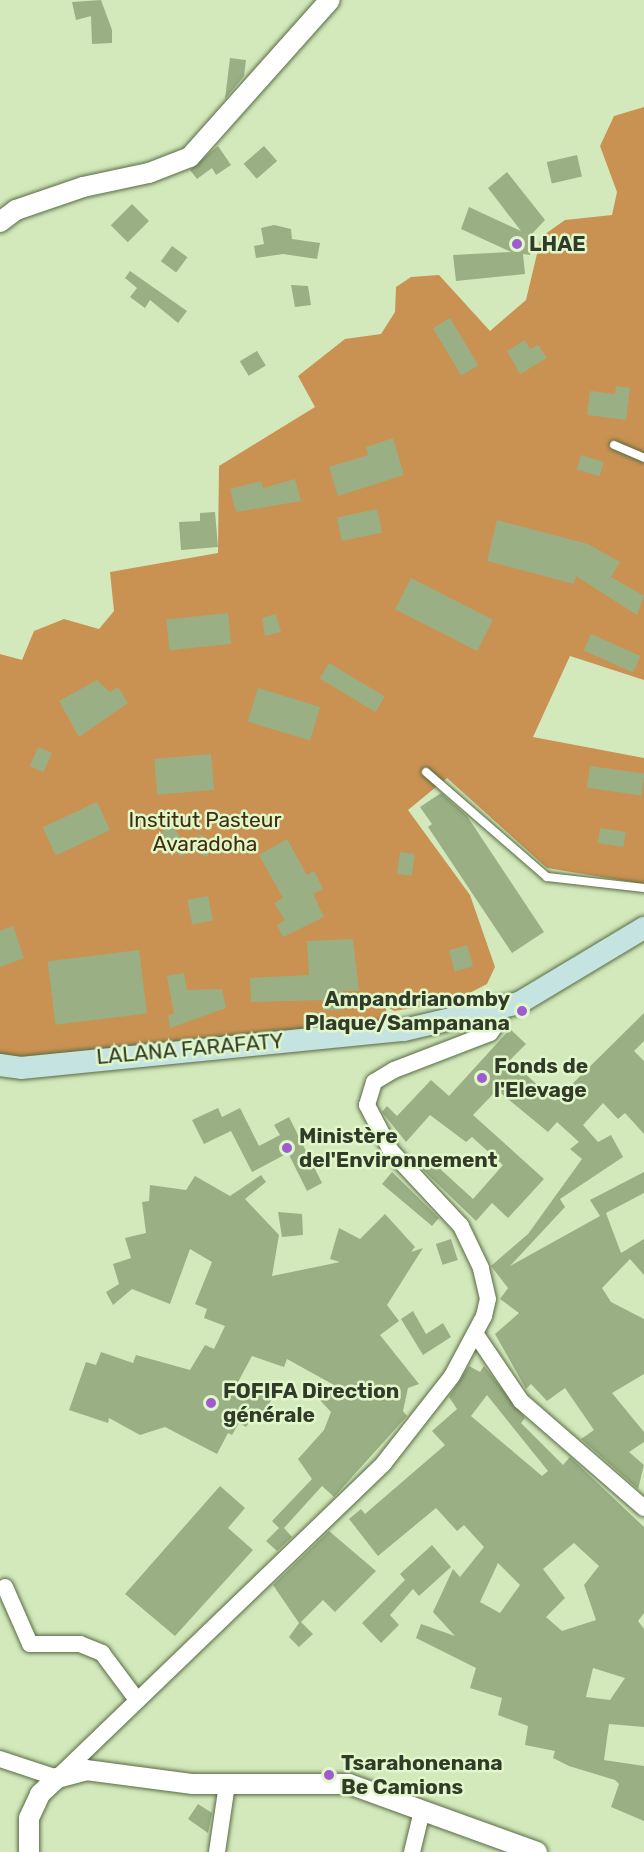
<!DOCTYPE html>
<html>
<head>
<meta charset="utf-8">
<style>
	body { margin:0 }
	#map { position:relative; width:644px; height:1852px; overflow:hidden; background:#d3e9bc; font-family:Rubik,sans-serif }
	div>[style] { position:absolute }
	.forest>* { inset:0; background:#ca9252 }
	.building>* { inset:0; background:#9aaf84; transform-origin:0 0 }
	.roads { filter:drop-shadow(0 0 2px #586b43) drop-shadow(0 0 2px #586b43) }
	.service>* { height:8px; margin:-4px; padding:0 4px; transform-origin:4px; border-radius:4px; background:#fff }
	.minor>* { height:16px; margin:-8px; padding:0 8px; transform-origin:8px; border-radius:8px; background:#fff }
	.tertiary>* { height:20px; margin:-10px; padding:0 10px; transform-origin:10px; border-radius:10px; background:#fff }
	.secondary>* { height:22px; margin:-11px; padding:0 11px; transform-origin:11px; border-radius:11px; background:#c4e3e1 }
	.dots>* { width:16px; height:16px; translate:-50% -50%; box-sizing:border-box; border:3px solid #e0f7c9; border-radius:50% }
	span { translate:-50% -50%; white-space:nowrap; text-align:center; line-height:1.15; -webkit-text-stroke:5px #e0f7c9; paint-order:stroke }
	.poi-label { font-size:21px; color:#323a29; font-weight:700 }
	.left { translate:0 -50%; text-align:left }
	.right { translate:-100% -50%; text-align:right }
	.park-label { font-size:21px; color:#422b0e }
	.street-label { font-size:21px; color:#323a29 }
</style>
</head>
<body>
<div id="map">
	<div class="forest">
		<div style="clip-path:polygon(644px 107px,644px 680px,570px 656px,533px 737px,644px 758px,644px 884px,547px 868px,447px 778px,408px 810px,470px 895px,495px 967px,487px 984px,452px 1002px,394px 1011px,386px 1006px,387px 1027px,251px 1034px,155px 1048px,0 1059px,0 654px,22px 660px,34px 631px,64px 619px,99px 629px,114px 611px,110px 572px,218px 553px,219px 466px,315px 407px,298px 376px,345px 339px,381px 334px,395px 312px,396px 287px,411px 277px,439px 275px,490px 331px,526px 300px,541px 237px,565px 220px,612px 215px,617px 192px,600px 146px,614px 116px)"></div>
	</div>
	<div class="building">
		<div style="clip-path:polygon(101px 0,112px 30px,112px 43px,92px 44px,91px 16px,76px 20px,72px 2px)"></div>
		<div style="clip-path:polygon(230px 58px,246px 60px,244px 76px,225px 99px)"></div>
		<div style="clip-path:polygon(218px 146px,231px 165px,216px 175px,212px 168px,197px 179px,190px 170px)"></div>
		<div style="left:264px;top:146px;width:20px;height:27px;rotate:49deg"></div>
		<div style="left:577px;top:155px;width:22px;height:31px;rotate:77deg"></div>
		<div style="clip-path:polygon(507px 172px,545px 220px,528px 238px,535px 241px,530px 255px,523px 254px,525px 274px,456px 281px,453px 255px,511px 252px,461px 229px,469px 207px,521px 231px,488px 188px)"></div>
		<div style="left:132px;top:204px;width:24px;height:30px;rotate:45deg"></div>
		<div style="clip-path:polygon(274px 225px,291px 229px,292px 239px,320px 243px,317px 259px,283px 254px,256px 258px,254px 246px,264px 244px,261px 228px)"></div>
		<div style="left:172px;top:246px;width:19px;height:19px;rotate:36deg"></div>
		<div style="clip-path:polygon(130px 271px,187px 311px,178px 323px,150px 300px,145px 308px,130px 297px,137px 288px,125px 278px)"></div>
		<div style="clip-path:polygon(291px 285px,308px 286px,311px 305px,295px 307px)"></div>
		<div style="left:450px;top:318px;width:55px;height:20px;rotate:59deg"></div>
		<div style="clip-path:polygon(525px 340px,530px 349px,538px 345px,547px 358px,520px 374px,507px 351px)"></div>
		<div style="left:257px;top:351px;width:17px;height:20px;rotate:59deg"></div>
		<div style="clip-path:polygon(616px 386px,630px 388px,626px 420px,587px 415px,590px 391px,615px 394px)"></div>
		<div style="clip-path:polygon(393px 438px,404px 475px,338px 496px,329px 467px,368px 455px,366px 447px)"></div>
		<div style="left:581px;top:455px;width:24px;height:15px;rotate:17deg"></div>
		<div style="clip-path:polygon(295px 479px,301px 501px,236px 512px,230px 489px,261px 481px,263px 488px)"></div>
		<div style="left:377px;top:509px;width:24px;height:41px;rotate:78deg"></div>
		<div style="clip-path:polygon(215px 512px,218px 547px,181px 550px,179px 522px,200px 521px,200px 513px)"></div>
		<div style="clip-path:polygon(497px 520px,588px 544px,620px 562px,611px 577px,644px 596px,637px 615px,576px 576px,574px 584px,487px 561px)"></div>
		<div style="left:411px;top:578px;width:92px;height:35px;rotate:27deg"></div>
		<div style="left:228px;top:613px;width:31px;height:62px;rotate:84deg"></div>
		<div style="clip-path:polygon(276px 614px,281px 632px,265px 636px,262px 618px)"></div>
		<div style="left:591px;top:634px;width:54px;height:18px;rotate:24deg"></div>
		<div style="left:329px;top:663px;width:65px;height:18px;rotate:31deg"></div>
		<div style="clip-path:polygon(97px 680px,110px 692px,118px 687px,128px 703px,79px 737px,59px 701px)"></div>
		<div style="left:258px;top:688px;width:65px;height:35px;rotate:17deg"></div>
		<div style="left:38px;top:747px;width:15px;height:21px;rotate:23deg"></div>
		<div style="left:211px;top:754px;width:36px;height:57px;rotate:85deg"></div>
		<div style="left:590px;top:766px;width:55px;height:22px;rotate:8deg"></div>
		<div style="clip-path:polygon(441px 793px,467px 816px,544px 932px,512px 953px,428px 827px,432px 824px,420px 807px)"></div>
		<div style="left:97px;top:802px;width:31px;height:60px;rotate:65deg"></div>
		<div style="left:171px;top:825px;width:31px;height:12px;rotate:52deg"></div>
		<div style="left:600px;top:828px;width:26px;height:15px;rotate:9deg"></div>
		<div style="left:200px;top:834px;width:18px;height:16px;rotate:34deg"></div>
		<div style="clip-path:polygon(287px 839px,307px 875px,314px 871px,323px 889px,313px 894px,324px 917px,283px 937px,277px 925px,285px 920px,274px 903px,283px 898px,259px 855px)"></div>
		<div style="left:400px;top:852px;width:15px;height:22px;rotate:8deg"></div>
		<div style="left:208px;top:896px;width:25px;height:21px;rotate:79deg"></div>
		<div style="clip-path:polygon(13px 926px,24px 958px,0 967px,0 931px)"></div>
		<div style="clip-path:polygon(353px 939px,359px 991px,343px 991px,343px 1010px,323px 1010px,323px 1000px,251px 1002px,250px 978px,309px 975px,307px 941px)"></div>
		<div style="left:467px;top:945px;width:22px;height:19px;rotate:74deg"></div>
		<div style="left:139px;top:950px;width:64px;height:92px;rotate:83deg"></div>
		<div style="clip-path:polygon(184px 973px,187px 990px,222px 989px,226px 1008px,170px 1028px,168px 1015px,174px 1014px,167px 976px)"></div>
		<div style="clip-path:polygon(644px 1013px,644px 1041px,634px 1051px,644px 1061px,644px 1134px,625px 1113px,618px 1119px,603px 1103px,583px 1125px,598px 1142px,611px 1135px,623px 1157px,560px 1199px,565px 1207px,510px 1266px,600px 1216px,590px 1200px,644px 1172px,644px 1193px,606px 1213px,621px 1253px,644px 1239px,644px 1275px,630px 1259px,602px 1288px,611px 1302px,644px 1319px,644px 1374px,612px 1393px,644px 1432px,644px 1442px,629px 1452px,644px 1465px,638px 1489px,581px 1439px,594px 1430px,565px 1388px,547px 1401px,531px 1384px,526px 1389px,495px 1334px,519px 1313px,500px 1299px,508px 1288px,491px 1266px,528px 1234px,582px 1159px,570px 1149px,579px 1142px,557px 1122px,548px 1132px,497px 1090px,473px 1115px,544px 1179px,508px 1218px,492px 1203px,476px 1221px,418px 1165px,426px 1156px,473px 1199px,503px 1165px,472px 1137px,466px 1142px,430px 1115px,406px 1142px,382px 1112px,387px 1106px,397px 1116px,431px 1080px,449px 1096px,510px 1029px,526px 1044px,510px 1060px,555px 1101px)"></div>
		<div style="clip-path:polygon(218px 1108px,222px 1117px,240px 1108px,259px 1146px,280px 1135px,274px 1125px,289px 1117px,322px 1183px,307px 1191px,288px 1153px,252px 1172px,231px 1131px,204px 1144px,192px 1120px)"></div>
		<div style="clip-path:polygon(392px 1172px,439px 1218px,432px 1226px,382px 1184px)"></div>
		<div style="clip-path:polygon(261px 1175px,266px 1182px,245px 1199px,279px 1235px,272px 1276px,340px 1262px,330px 1259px,339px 1228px,360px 1239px,385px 1214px,415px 1247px,411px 1252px,423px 1248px,387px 1305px,399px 1321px,380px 1335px,419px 1384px,408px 1388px,403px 1411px,407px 1416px,334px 1497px,322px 1486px,284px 1528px,292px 1537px,277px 1551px,266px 1541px,279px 1528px,272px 1521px,312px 1479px,298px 1459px,324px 1430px,331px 1412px,319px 1399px,334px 1385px,287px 1359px,284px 1367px,252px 1356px,238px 1382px,271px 1400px,264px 1414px,258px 1411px,246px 1427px,239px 1423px,232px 1435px,228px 1433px,217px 1454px,165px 1427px,140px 1435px,109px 1418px,108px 1423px,69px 1410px,86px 1362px,96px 1365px,101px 1352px,133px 1363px,136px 1355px,190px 1370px,205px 1345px,214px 1349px,225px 1326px,204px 1318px,207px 1309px,195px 1304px,212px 1262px,190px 1249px,170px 1304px,132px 1289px,113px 1305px,106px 1292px,119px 1284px,113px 1264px,131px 1258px,125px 1238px,146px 1233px,142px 1202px,149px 1201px,150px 1185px,186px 1190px,195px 1176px,230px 1196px)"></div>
		<div style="clip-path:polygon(278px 1212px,302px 1214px,303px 1235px,282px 1237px)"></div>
		<div style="left:451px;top:1239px;width:22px;height:16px;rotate:72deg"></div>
		<div style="clip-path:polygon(413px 1311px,426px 1334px,443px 1323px,451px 1337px,423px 1355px,401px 1319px)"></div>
		<div style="clip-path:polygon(evenodd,469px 1366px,480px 1372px,484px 1366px,525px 1418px,521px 1423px,563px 1465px,570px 1457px,644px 1527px,644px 1613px,638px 1621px,644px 1629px,644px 1727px,609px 1724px,604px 1760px,644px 1766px,644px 1821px,611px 1807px,619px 1784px,615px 1780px,569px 1766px,553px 1758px,555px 1751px,525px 1745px,528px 1726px,498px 1715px,502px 1698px,470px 1688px,476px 1668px,416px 1638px,421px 1624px,455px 1636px,433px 1612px,453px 1569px,460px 1577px,484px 1547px,464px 1525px,457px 1531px,436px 1508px,378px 1556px,349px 1519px,361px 1509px,365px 1514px,445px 1445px,432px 1431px,457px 1409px,449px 1397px,469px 1366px,487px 1395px,548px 1471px,542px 1476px,471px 1416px,487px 1395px,469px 1366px,574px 1543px,599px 1566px,584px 1585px,596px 1620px,562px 1631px,546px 1617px,565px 1598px,543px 1569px,574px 1543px,469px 1366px,498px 1563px,520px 1585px,500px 1613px,480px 1602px,498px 1563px,469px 1366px,593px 1668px,625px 1678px,610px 1700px,586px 1697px,593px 1668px)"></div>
		<div style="clip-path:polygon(220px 1486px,245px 1508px,228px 1528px,253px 1550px,175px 1636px,125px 1594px)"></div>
		<div style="clip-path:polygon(329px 1531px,376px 1571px,335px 1612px,323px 1600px,301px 1622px,313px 1634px,299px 1647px,289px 1637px,299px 1623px,273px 1585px)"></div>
		<div style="clip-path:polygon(432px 1545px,451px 1567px,419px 1596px,413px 1589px,390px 1615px,399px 1625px,381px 1643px,362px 1623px,405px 1580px,400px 1574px)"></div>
		<div style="clip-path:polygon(198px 1804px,212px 1813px,208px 1833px,188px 1819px)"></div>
	</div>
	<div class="roads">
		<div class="service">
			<div style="left:614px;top:445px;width:33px;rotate:23deg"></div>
			<div style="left:426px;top:772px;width:160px;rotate:41deg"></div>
			<div style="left:547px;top:877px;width:98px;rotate:6.5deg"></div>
		</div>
		<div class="minor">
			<div style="left:477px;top:1336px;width:78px;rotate:55.9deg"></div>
			<div style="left:521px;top:1401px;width:163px;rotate:41deg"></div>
			<div style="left:5px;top:1587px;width:62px;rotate:66.3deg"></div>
			<div style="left:30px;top:1644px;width:50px"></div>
			<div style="left:80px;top:1644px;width:24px;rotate:22deg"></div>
			<div style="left:102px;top:1653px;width:59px;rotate:53.3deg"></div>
			<div style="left:0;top:1759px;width:60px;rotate:18.4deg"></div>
			<div style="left:57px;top:1778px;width:454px;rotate:-43.9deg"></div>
			<div style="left:384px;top:1463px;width:110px;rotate:-52deg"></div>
			<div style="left:452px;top:1376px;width:68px;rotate:-61.9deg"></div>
			<div style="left:484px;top:1316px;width:17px;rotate:-77deg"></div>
			<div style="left:488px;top:1299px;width:32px;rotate:-103deg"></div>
			<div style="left:481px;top:1268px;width:47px;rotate:-115.5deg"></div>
			<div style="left:461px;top:1226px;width:103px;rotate:-133deg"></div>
			<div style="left:391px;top:1151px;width:52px;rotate:-117.6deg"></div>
			<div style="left:367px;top:1105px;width:24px;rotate:-73deg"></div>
			<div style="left:374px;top:1082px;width:23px;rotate:-31deg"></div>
			<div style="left:394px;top:1070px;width:103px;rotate:-21.1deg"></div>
			<div style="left:490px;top:1033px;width:15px;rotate:-53deg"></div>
			<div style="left:499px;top:1021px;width:13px;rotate:-108deg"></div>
			<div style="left:217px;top:1852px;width:69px;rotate:-81.6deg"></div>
			<div style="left:412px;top:1852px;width:42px;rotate:-76.3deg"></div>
		</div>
		<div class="tertiary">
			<div style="left:0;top:222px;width:20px;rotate:-37deg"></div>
			<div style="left:16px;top:210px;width:71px;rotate:-18.9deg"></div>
			<div style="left:83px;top:187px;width:67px;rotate:-12deg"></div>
			<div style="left:149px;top:173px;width:44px;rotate:-21.3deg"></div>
			<div style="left:190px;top:157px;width:210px;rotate:-48.3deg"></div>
			<div style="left:29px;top:1852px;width:34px;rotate:-90deg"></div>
			<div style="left:29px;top:1818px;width:26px;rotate:-65deg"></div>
			<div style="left:40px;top:1794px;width:23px;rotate:-43deg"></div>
			<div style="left:57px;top:1778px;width:30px;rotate:-15deg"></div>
			<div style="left:86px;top:1770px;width:108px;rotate:7.5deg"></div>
			<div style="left:193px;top:1784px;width:156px"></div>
			<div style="left:349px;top:1784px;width:200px;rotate:19.9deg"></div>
		</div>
		<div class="secondary">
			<div style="left:0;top:1065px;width:21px;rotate:8deg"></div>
			<div style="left:21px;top:1068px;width:385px;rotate:-5.7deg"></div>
			<div style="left:404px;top:1030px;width:118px;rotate:-13.2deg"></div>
			<div style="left:519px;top:1003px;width:146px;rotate:-31deg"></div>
		</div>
	</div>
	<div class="dots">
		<div style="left:517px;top:244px;background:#9f5bd0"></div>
		<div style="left:522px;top:1011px;background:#9f5bd0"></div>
		<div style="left:482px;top:1078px;background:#9f5bd0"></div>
		<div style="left:287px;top:1148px;background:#9f5bd0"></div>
		<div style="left:211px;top:1403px;background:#9f5bd0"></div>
		<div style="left:329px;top:1775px;background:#9f5bd0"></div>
	</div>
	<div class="poi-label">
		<span class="left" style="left:529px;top:244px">LHAE</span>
		<span class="right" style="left:510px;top:1011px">Ampandrianomby<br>Plaque/Sampanana</span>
		<span class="left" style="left:494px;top:1078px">Fonds de<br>l'Elevage</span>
		<span class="left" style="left:299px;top:1148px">Ministère<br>del'Environnement</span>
		<span class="left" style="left:223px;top:1403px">FOFIFA Direction<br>générale</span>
		<span class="left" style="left:341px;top:1775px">Tsarahonenana<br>Be Camions</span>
	</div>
	<div class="park-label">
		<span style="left:205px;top:832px">Institut Pasteur<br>Avaradoha</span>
	</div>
	<div class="street-label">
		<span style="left:190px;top:1049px;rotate:-5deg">LALANA FARAFATY</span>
	</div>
</div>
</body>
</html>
